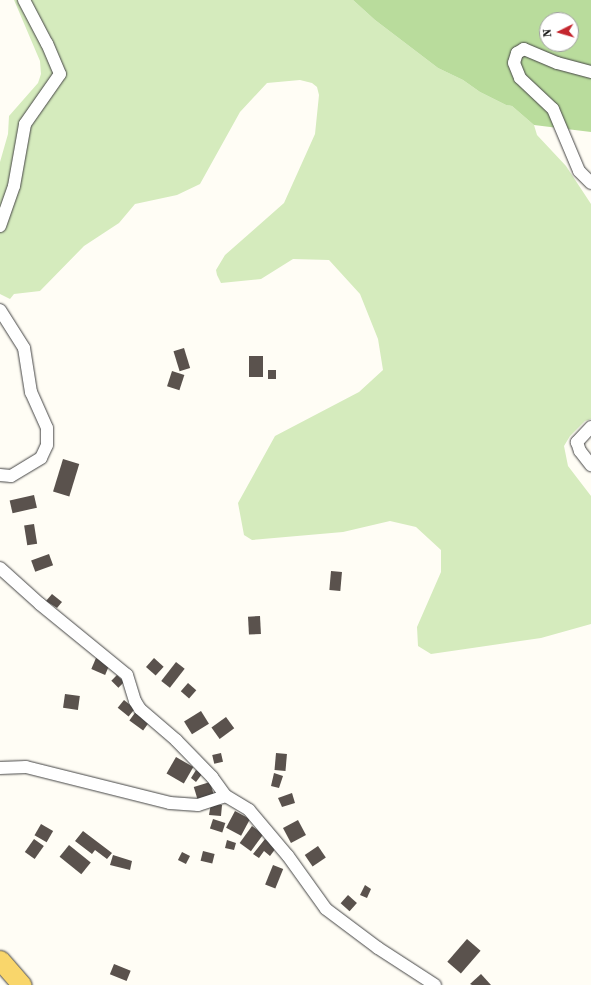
<!DOCTYPE html>
<html>
<head>
<meta charset="utf-8">
<style>
	body { margin:0 }
	#map { position:relative; width:591px; height:985px; overflow:hidden; background:#fffdf5; font-family:"Source Serif 4",serif }
	div>[style] { position:absolute }
	.green>* { inset:0; background:#d5ebbd }
	.forest>* { inset:0; background:#b9dc9c }
	.building>* { inset:0; background:#5a524d; transform-origin:0 0 }
	.roads { filter:drop-shadow(0 0 1px #444) drop-shadow(0 0 1px #444) }
	.street>* { height:12px; margin:-6px; padding:0 6px; transform-origin:6px; border-radius:6px; background:#fff }
	.primary>* { height:19px; margin:-9.5px; padding:0 9.5px; transform-origin:9.5px; border-radius:9.5px; background:#f9d66b }
	span { translate:-50% -50%; white-space:nowrap; text-align:center; line-height:1.15; -webkit-text-stroke:4px #fff; paint-order:stroke }
	.north { position:absolute; left:539px; top:12px; width:40px; height:40px; box-sizing:border-box; background:#fff; border:1px solid #a0a0a0; border-radius:50%; rotate:265deg; font-size:11px; font-weight:700; line-height:16px; text-align:center; color:#111 }
	.north::after { content:''; display:block; margin:auto; width:14px; height:18px; background:#c4262e; clip-path:polygon(50% 0,100% 100%,50% 72%,0 100%) }
</style>
</head>
<body>
<div id="map">
	<div class="green">
		<div style="clip-path:polygon(14px 0,353px 0,375px 20px,438px 68px,463px 80px,480px 92px,506px 105px,512px 106px,534px 125px,537px 135px,566px 166px,591px 204px,591px 419px,585px 421px,570px 436px,564px 446px,568px 466px,591px 496px,591px 624px,541px 638px,431px 654px,418px 646px,417px 627px,441px 572px,441px 550px,416px 527px,390px 521px,343px 532px,252px 540px,244px 535px,238px 503px,275px 436px,359px 392px,383px 370px,378px 339px,360px 294px,329px 260px,293px 259px,261px 279px,221px 283px,217px 275px,216px 270px,225px 255px,284px 203px,315px 134px,319px 95px,317px 87px,312px 83px,300px 80px,267px 83px,240px 112px,200px 184px,177px 195px,135px 204px,119px 223px,84px 246px,40px 291px,14px 294px,10px 299px,0 294px,0 162px,8px 134px,9px 116px,38px 83px,41px 74px,40px 61px)"></div>
	</div>
	<div class="forest">
		<div style="clip-path:polygon(evenodd,353px 0,591px 0,591px 132px,534px 125px,512px 106px,506px 105px,480px 92px,463px 80px,438px 68px,375px 20px,353px 0,547px 20px,571px 20px,571px 44px,547px 44px,547px 20px)"></div>
	</div>
	<div class="building">
		<div style="left:184px;top:348px;width:21px;height:11px;rotate:73deg"></div>
		<div style="left:249px;top:356px;width:14px;height:21px"></div>
		<div style="left:268px;top:370px;width:8px;height:9px"></div>
		<div style="left:172px;top:371px;width:13px;height:16px;rotate:18deg"></div>
		<div style="left:63px;top:459px;width:17px;height:34px;rotate:17deg"></div>
		<div style="left:34px;top:495px;width:13px;height:25px;rotate:77deg"></div>
		<div style="left:34px;top:524px;width:20px;height:10px;rotate:81deg"></div>
		<div style="left:49px;top:554px;width:12px;height:19px;rotate:70deg"></div>
		<div style="left:331px;top:571px;width:11px;height:19px;rotate:5deg"></div>
		<div style="clip-path:polygon(52px 594px,62px 602px,57px 608px,46px 601px)"></div>
		<div style="left:260px;top:616px;width:18px;height:12px;rotate:87deg"></div>
		<div style="left:96px;top:658px;width:15px;height:12px;rotate:23deg"></div>
		<div style="left:154px;top:658px;width:13px;height:12px;rotate:42deg"></div>
		<div style="left:176px;top:662px;width:11px;height:24px;rotate:38deg"></div>
		<div style="left:117px;top:675px;width:10px;height:8px;rotate:45deg"></div>
		<div style="left:188px;top:683px;width:11px;height:11px;rotate:41deg"></div>
		<div style="left:65px;top:694px;width:15px;height:14px;rotate:8deg"></div>
		<div style="left:124px;top:700px;width:14px;height:10px;rotate:39deg"></div>
		<div style="left:137px;top:710px;width:17px;height:13px;rotate:36deg"></div>
		<div style="left:201px;top:711px;width:15px;height:20px;rotate:58deg"></div>
		<div style="left:226px;top:717px;width:14px;height:18px;rotate:54deg"></div>
		<div style="left:221px;top:753px;width:9px;height:9px;rotate:77deg"></div>
		<div style="left:276px;top:753px;width:11px;height:17px;rotate:5deg"></div>
		<div style="left:176px;top:757px;width:20px;height:19px;rotate:30deg"></div>
		<div style="clip-path:polygon(196px 770px,202px 774px,196px 782px,191px 778px)"></div>
		<div style="clip-path:polygon(274px 773px,283px 776px,279px 788px,271px 786px)"></div>
		<div style="left:210px;top:782px;width:14px;height:17px;rotate:73deg"></div>
		<div style="clip-path:polygon(292px 793px,295px 803px,282px 807px,278px 798px)"></div>
		<div style="clip-path:polygon(211px 803px,222px 805px,221px 816px,209px 815px)"></div>
		<div style="left:235px;top:811px;width:17px;height:19px;rotate:28deg"></div>
		<div style="left:213px;top:819px;width:13px;height:10px;rotate:18deg"></div>
		<div style="left:298px;top:820px;width:17px;height:17px;rotate:62deg"></div>
		<div style="left:41px;top:824px;width:14px;height:13px;rotate:30deg"></div>
		<div style="left:252px;top:826px;width:14px;height:21px;rotate:36deg"></div>
		<div style="clip-path:polygon(83px 831px,112px 853px,107px 859px,95px 850px,92px 854px,75px 841px)"></div>
		<div style="left:34px;top:839px;width:12px;height:16px;rotate:35deg"></div>
		<div style="clip-path:polygon(265px 839px,276px 848px,270px 856px,264px 851px,259px 858px,253px 854px)"></div>
		<div style="clip-path:polygon(227px 840px,236px 843px,234px 850px,225px 848px)"></div>
		<div style="left:69px;top:845px;width:28px;height:15px;rotate:39deg"></div>
		<div style="left:318px;top:846px;width:14px;height:16px;rotate:56deg"></div>
		<div style="left:203px;top:851px;width:12px;height:10px;rotate:14deg"></div>
		<div style="left:182px;top:852px;width:9px;height:9px;rotate:27deg"></div>
		<div style="clip-path:polygon(113px 855px,132px 861px,130px 870px,110px 865px)"></div>
		<div style="left:273px;top:865px;width:11px;height:21px;rotate:22deg"></div>
		<div style="clip-path:polygon(365px 885px,371px 889px,367px 898px,360px 895px)"></div>
		<div style="left:348px;top:895px;width:12px;height:11px;rotate:42deg"></div>
		<div style="left:467px;top:939px;width:18px;height:30px;rotate:41deg"></div>
		<div style="left:114px;top:964px;width:18px;height:11px;rotate:22deg"></div>
		<div style="clip-path:polygon(481px 974px,491px 985px,472px 985px,470px 984px)"></div>
	</div>
	<div class="roads">
		<div class="street">
			<div style="left:591px;top:72px;width:35px;rotate:-165deg"></div>
			<div style="left:557px;top:63px;width:36px;rotate:-157deg"></div>
			<div style="left:524px;top:49px;width:8px;rotate:150deg"></div>
			<div style="left:517px;top:53px;width:10px;rotate:107deg"></div>
			<div style="left:514px;top:63px;width:16px;rotate:68deg"></div>
			<div style="left:520px;top:78px;width:45px;rotate:43.2deg"></div>
			<div style="left:553px;top:109px;width:67px;rotate:67.2deg"></div>
			<div style="left:579px;top:171px;width:17px;rotate:45deg"></div>
			<div style="left:0;top:226px;width:42px;rotate:-70.7deg"></div>
			<div style="left:14px;top:186px;width:63px;rotate:-79.9deg"></div>
			<div style="left:25px;top:124px;width:61px;rotate:-55deg"></div>
			<div style="left:60px;top:74px;width:33px;rotate:-113deg"></div>
			<div style="left:47px;top:44px;width:50px;rotate:-117.6deg"></div>
			<div style="left:0;top:310px;width:45px;rotate:57.7deg"></div>
			<div style="left:24px;top:348px;width:45px;rotate:81deg"></div>
			<div style="left:31px;top:392px;width:39px;rotate:66deg"></div>
			<div style="left:47px;top:428px;width:17px;rotate:90deg"></div>
			<div style="left:47px;top:445px;width:14px;rotate:115deg"></div>
			<div style="left:41px;top:458px;width:35px;rotate:149deg"></div>
			<div style="left:11px;top:476px;width:11px;rotate:-175deg"></div>
			<div style="left:591px;top:427px;width:21px;rotate:133deg"></div>
			<div style="left:577px;top:442px;width:9px;rotate:72deg"></div>
			<div style="left:580px;top:451px;width:18px;rotate:52deg"></div>
			<div style="left:0;top:568px;width:54px;rotate:42deg"></div>
			<div style="left:40px;top:604px;width:112px;rotate:39.2deg"></div>
			<div style="left:127px;top:675px;width:27px;rotate:73deg"></div>
			<div style="left:135px;top:701px;width:9px;rotate:58deg"></div>
			<div style="left:140px;top:709px;width:48px;rotate:40.7deg"></div>
			<div style="left:176px;top:740px;width:52px;rotate:45.8deg"></div>
			<div style="left:212px;top:777px;width:24px;rotate:54deg"></div>
			<div style="left:0;top:768px;width:26px;rotate:-2deg"></div>
			<div style="left:26px;top:767px;width:148px;rotate:14deg"></div>
			<div style="left:170px;top:803px;width:28px;rotate:4deg"></div>
			<div style="left:198px;top:805px;width:29px;rotate:-18deg"></div>
			<div style="left:226px;top:796px;width:27px;rotate:31deg"></div>
			<div style="left:249px;top:810px;width:60px;rotate:49.7deg"></div>
			<div style="left:288px;top:856px;width:65px;rotate:54.4deg"></div>
			<div style="left:326px;top:909px;width:65px;rotate:36.9deg"></div>
			<div style="left:378px;top:948px;width:68px;rotate:33deg"></div>
		</div>
		<div class="primary">
			<div style="left:0;top:960px;width:33px;rotate:49deg"></div>
		</div>
	</div>
	<div class="north">N</div>
</div>
</body>
</html>
